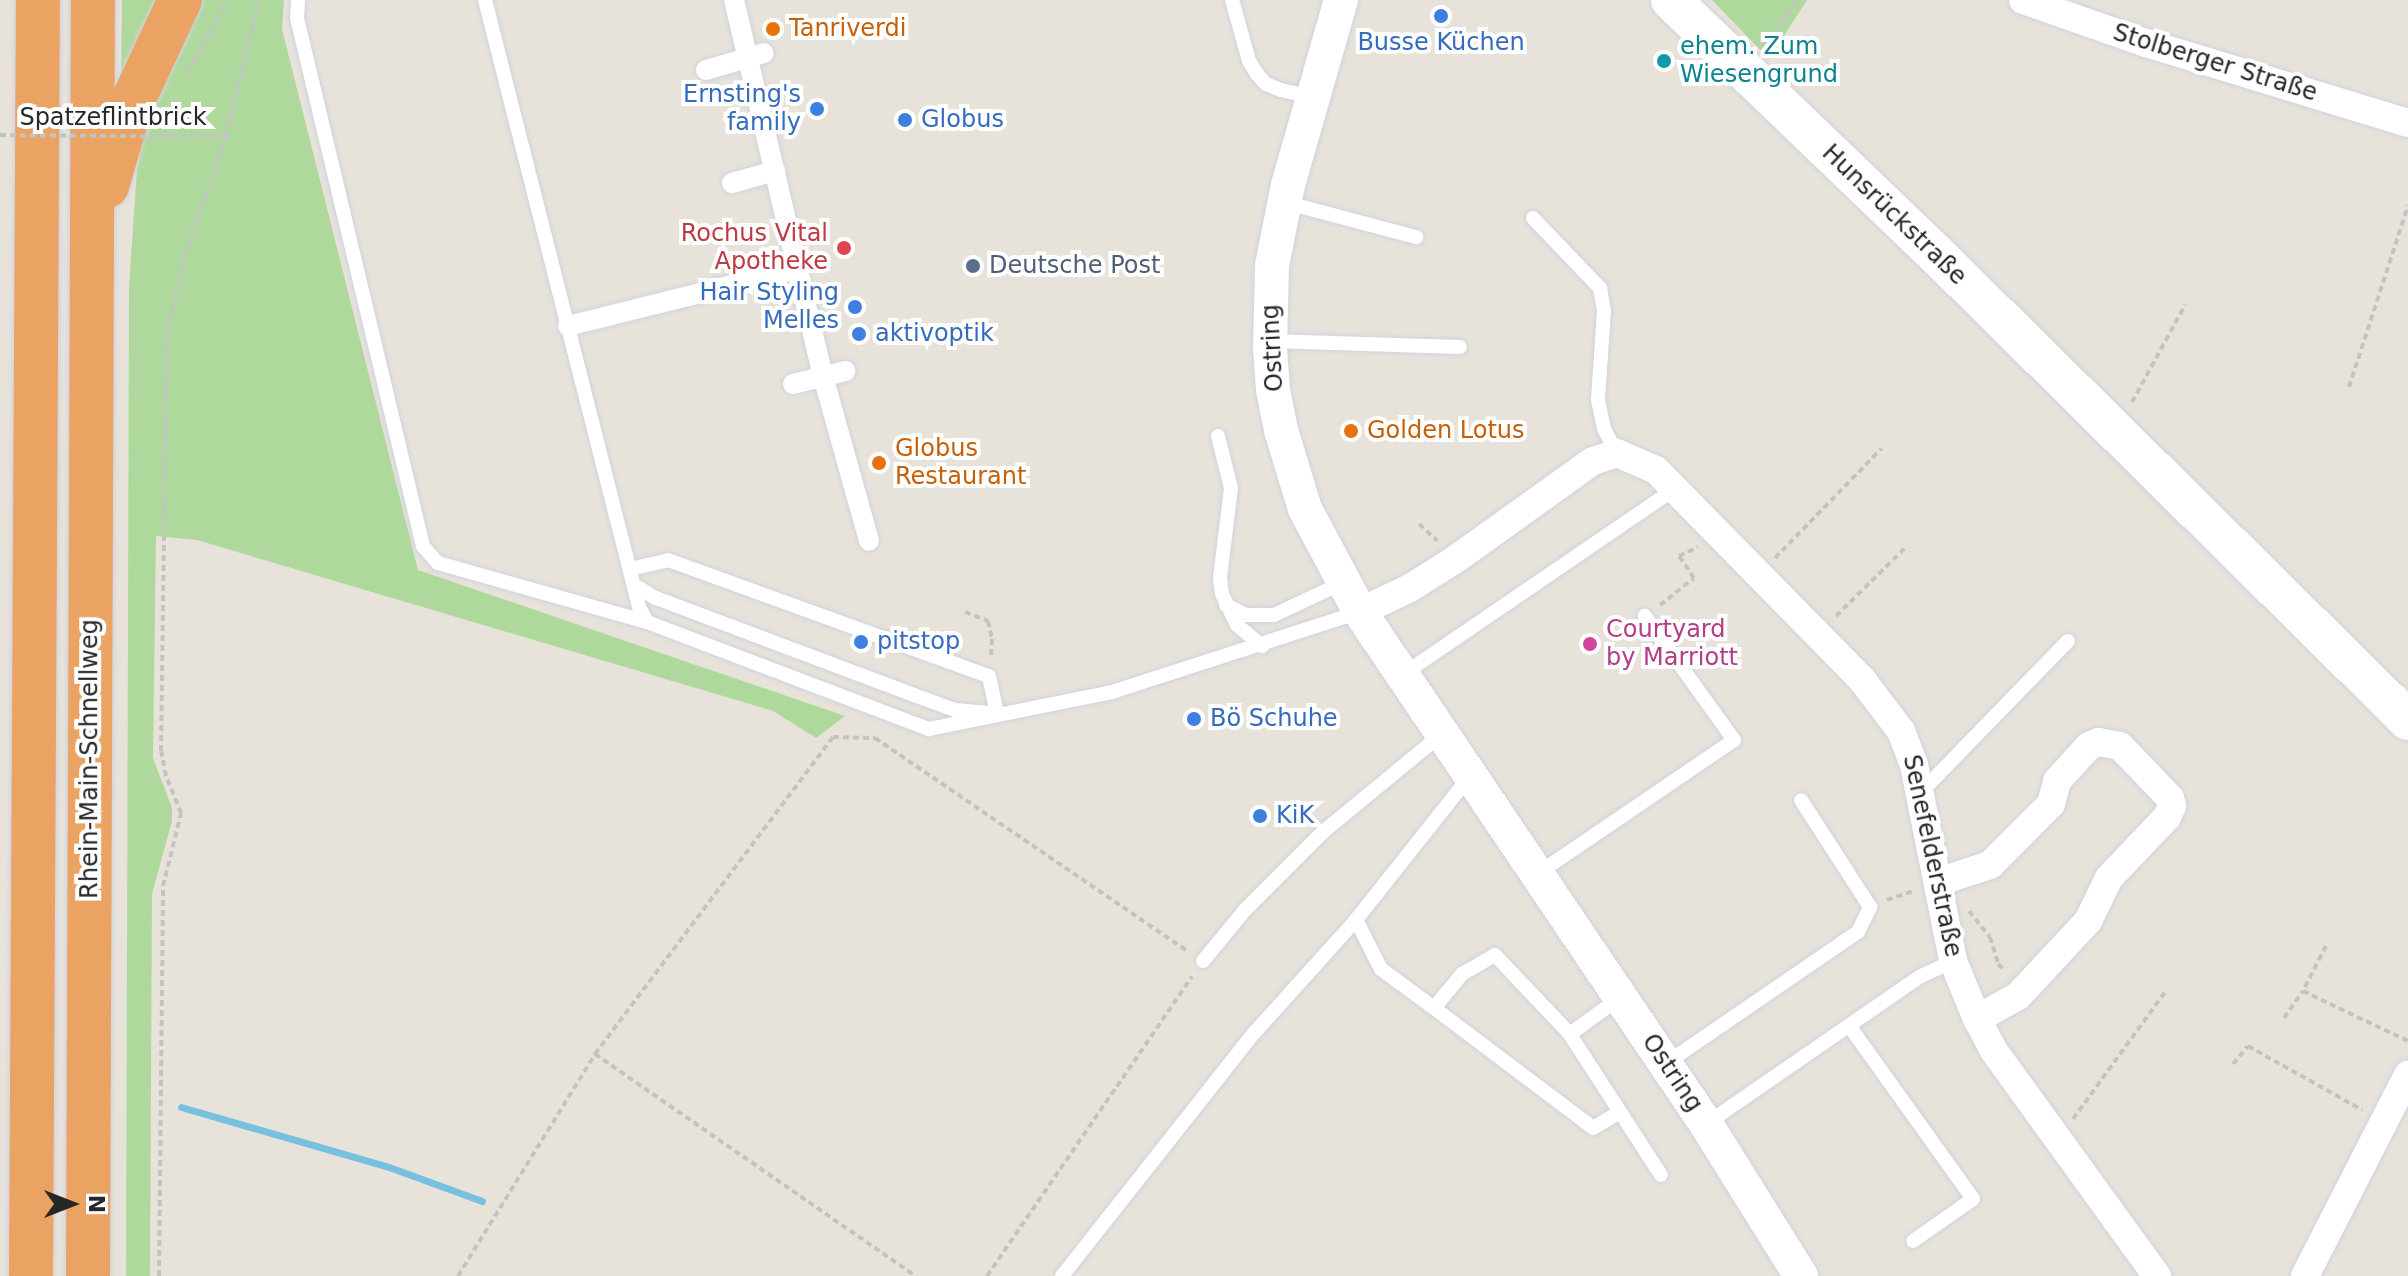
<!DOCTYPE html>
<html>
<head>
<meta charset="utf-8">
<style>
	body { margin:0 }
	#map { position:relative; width:2408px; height:1276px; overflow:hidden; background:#e8e3da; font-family:"DejaVu Sans",sans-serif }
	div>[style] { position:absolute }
	.green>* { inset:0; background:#afd99c }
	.stream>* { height:7px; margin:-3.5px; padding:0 3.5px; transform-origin:3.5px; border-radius:3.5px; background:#78c0df }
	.path>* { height:4px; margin-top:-2px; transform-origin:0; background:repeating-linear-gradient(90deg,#c3c3c3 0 6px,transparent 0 10px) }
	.roads { filter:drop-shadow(0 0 2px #d0d2df) drop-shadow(0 0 2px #d0d2df) }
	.service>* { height:14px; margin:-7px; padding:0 7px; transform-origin:7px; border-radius:7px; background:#fff }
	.pedestrian>* { height:20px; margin:-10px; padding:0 10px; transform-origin:10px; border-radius:10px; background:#fff }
	.minor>* { height:28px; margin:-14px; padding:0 14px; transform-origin:14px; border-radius:14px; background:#fff }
	.tertiary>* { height:34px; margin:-17px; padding:0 17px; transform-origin:17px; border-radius:17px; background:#fff }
	.secondary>* { height:40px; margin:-20px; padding:0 20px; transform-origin:20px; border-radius:20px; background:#fff }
	.motorway>* { height:44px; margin:-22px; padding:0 22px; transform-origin:22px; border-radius:22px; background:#eba363 }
	.path-bridge>* { height:4px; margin-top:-2px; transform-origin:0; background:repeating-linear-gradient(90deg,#c3c3c3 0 6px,transparent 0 10px) }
	.dots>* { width:22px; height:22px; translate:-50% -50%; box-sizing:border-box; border:4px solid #fff; border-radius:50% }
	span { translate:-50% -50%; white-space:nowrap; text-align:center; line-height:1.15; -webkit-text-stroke:8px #fff; paint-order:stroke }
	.food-label { font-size:24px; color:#c56008 }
	.left { translate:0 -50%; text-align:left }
	.shop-label { font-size:24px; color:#366cbe }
	.right { translate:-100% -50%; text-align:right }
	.culture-label { font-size:24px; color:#0d838f }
	.street-label { font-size:24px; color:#272727 }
	.health-label { font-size:24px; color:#be3a42 }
	.service-label { font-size:24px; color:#4e5e75 }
	.hotel-label { font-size:24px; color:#b23c85 }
	.north { position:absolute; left:32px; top:1164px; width:80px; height:80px; -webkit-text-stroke:6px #fff; paint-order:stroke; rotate:90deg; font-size:22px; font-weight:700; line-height:32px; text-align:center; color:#272727 }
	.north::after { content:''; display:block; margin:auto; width:28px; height:36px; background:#272727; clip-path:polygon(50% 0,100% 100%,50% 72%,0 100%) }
</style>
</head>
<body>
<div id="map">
	<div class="green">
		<div style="clip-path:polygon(122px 0,161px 0,121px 90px)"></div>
		<div style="clip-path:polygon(196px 0,284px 0,282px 29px,418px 570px,845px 716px,816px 738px,773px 711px,197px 540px,156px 536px,153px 758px,172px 808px,172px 821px,152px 894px,150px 1276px,126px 1276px,129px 286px,137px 169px,156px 77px)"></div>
		<div style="clip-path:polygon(1712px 0,1807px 0,1769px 59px)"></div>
	</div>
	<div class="stream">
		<div style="left:181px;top:1107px;width:216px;rotate:16.1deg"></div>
		<div style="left:389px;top:1167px;width:99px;rotate:20.1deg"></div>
	</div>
	<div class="path">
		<div style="left:1763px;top:46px;width:58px;rotate:-52.7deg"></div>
		<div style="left:188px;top:72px;width:82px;rotate:-61.6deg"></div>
		<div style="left:2349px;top:387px;width:191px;rotate:-72deg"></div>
		<div style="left:2132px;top:402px;width:111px;rotate:-61.3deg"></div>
		<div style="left:1419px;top:524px;width:25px;rotate:42deg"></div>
		<div style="left:1775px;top:558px;width:153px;rotate:-45.8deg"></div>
		<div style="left:1660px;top:605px;width:43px;rotate:-38.5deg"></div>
		<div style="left:1694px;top:578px;width:27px;rotate:-124deg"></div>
		<div style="left:1679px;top:556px;width:21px;rotate:-25deg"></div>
		<div style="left:965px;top:612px;width:25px;rotate:21deg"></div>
		<div style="left:988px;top:621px;width:18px;rotate:77deg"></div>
		<div style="left:992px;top:639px;width:18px;rotate:93deg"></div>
		<div style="left:1836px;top:616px;width:97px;rotate:-44.6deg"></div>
		<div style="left:1887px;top:900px;width:28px;rotate:-19deg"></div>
		<div style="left:1969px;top:911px;width:33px;rotate:51deg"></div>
		<div style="left:1990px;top:937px;width:28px;rotate:73deg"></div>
		<div style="left:1998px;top:964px;width:9px;rotate:41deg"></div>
		<div style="left:2326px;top:946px;width:51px;rotate:117.1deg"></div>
		<div style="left:2303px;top:991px;width:116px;rotate:25.5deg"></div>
		<div style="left:2284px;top:1018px;width:33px;rotate:-55deg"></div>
		<div style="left:595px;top:1054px;width:390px;rotate:34.7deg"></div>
		<div style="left:2233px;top:1064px;width:23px;rotate:-50deg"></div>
		<div style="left:2248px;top:1046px;width:131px;rotate:29.3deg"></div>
		<div style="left:2073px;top:1119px;width:160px;rotate:-54.1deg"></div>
		<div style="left:159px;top:1276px;width:390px;rotate:-89.4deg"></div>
		<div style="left:163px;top:886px;width:75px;rotate:-76.1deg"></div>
		<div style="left:181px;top:813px;width:40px;rotate:-112deg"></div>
		<div style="left:166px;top:776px;width:25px;rotate:-101deg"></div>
		<div style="left:161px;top:751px;width:421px;rotate:-89.2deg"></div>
		<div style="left:167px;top:330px;width:78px;rotate:-76.7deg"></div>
		<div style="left:185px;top:254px;width:124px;rotate:-70.7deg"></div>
		<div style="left:226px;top:137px;width:141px;rotate:-76.5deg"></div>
		<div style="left:458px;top:1276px;width:261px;rotate:-58.3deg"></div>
		<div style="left:595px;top:1054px;width:396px;rotate:-53.1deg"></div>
		<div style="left:833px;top:737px;width:42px;rotate:1.4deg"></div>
		<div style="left:875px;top:738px;width:378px;rotate:34.3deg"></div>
		<div style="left:987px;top:1276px;width:363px;rotate:-55.6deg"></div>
	</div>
	<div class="roads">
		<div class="service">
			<div style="left:298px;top:0;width:18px;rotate:93deg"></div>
			<div style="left:297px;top:18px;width:543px;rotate:76.58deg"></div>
			<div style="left:423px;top:546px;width:23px;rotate:49deg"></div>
			<div style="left:438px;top:563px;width:217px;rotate:15.8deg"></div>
			<div style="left:647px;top:622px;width:302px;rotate:20.8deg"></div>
			<div style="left:929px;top:729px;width:187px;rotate:-11.4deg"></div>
			<div style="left:1112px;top:692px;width:261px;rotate:-17.9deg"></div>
			<div style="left:485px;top:0;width:626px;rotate:75.76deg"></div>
			<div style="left:639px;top:607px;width:17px;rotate:62deg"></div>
			<div style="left:1232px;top:0;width:63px;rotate:74.4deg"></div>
			<div style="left:1249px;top:61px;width:15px;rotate:58deg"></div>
			<div style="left:1257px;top:74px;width:13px;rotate:48deg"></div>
			<div style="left:1266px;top:84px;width:16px;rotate:22deg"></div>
			<div style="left:1281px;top:90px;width:32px;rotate:13deg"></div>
			<div style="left:1284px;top:202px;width:137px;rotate:14.9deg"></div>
			<div style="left:1533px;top:218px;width:97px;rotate:46.3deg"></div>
			<div style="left:1600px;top:288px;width:23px;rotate:80deg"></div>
			<div style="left:1604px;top:311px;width:89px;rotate:93.9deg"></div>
			<div style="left:1598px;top:400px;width:30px;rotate:78deg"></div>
			<div style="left:1604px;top:429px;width:27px;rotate:62deg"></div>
			<div style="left:1270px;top:341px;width:190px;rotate:1.8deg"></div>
			<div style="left:1218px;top:436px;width:54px;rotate:76deg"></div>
			<div style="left:1231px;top:488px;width:91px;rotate:97deg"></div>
			<div style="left:1220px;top:578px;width:16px;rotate:83deg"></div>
			<div style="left:1222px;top:594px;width:34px;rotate:64deg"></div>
			<div style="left:1237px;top:625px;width:33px;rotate:40deg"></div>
			<div style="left:630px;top:569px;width:39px;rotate:-13deg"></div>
			<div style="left:668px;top:560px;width:341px;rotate:19.9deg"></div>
			<div style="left:989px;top:676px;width:39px;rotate:78deg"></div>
			<div style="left:634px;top:585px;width:26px;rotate:31deg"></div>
			<div style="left:656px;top:598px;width:276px;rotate:20.6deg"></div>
			<div style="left:914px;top:695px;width:44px;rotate:20.1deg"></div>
			<div style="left:955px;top:710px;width:34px;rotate:5deg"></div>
			<div style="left:1226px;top:605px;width:22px;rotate:27deg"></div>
			<div style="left:1246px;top:615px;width:28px"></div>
			<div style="left:1274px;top:615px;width:75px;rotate:-25.2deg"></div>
			<div style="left:1402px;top:675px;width:330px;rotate:-34.3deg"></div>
			<div style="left:1470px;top:776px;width:184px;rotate:128.4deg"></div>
			<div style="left:1356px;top:920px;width:55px;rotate:63deg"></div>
			<div style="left:1381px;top:969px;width:66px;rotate:36.3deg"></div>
			<div style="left:1434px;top:1008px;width:44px;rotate:-50.5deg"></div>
			<div style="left:1462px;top:974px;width:38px;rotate:-30deg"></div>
			<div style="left:1495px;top:955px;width:109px;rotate:46.5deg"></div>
			<div style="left:1570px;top:1034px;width:63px;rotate:-36deg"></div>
			<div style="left:1920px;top:793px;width:212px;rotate:-45.8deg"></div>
			<div style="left:1537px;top:874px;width:238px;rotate:-34.2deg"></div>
			<div style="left:1734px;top:740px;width:153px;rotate:-125.7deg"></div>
			<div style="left:1203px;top:961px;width:65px;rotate:-50.6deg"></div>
			<div style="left:1244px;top:911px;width:112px;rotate:-45deg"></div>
			<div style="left:1323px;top:832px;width:154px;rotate:-39.5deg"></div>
			<div style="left:1434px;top:1008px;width:199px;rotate:37deg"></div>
			<div style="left:1593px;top:1128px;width:31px;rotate:-31deg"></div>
			<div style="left:1850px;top:1027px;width:211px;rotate:54.4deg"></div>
			<div style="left:1973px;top:1199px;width:73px;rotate:145deg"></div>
			<div style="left:1569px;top:1033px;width:169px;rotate:57.1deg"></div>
			<div style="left:1665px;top:1064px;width:234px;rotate:-34.4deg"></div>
			<div style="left:1858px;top:932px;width:28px;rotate:-64deg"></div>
			<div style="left:1870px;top:907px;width:127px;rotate:-122.8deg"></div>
			<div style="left:1706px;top:1124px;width:259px;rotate:-34.6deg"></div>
			<div style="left:1919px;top:977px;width:38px;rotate:-25deg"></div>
			<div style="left:1062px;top:1276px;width:311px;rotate:-51.7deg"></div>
			<div style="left:1255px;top:1032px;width:151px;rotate:-48deg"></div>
		</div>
		<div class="pedestrian">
			<div style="left:734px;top:0;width:386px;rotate:76.7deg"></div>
			<div style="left:823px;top:376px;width:171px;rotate:74.4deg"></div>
			<div style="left:706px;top:70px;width:60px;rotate:-16.3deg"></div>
			<div style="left:732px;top:183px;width:45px;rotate:-15.6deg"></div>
			<div style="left:568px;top:326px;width:236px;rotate:-14deg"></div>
			<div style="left:793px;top:384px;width:54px;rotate:-14deg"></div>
		</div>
		<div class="minor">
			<div style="left:2023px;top:0;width:130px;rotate:19.3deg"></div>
			<div style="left:2146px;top:43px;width:274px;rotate:17deg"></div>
			<div style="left:1360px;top:612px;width:55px;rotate:-25.6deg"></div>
			<div style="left:1410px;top:588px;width:54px;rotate:-32.2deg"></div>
			<div style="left:1456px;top:559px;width:168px;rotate:-35.6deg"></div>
			<div style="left:1593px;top:461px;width:25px;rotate:-18deg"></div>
			<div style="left:1617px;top:453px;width:43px;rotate:23.6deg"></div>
			<div style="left:1656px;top:470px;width:296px;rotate:45.5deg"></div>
			<div style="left:1863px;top:681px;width:63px;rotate:52.8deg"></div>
			<div style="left:1901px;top:731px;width:36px;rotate:69deg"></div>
			<div style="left:1914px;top:765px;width:200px;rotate:78.7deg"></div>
			<div style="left:1953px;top:961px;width:63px;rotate:67.5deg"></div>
			<div style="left:1977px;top:1019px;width:36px;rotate:62deg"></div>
			<div style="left:1994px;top:1051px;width:278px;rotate:54.1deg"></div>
			<div style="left:1938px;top:882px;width:55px;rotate:-18.1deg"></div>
			<div style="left:1990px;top:865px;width:86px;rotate:-45deg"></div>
			<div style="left:2051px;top:804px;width:24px;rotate:-75deg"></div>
			<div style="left:2057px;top:781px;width:47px;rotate:-47.6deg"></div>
			<div style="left:2089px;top:746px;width:10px;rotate:-24deg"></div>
			<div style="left:2098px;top:742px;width:22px;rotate:10deg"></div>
			<div style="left:2120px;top:746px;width:72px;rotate:46.1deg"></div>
			<div style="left:2170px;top:798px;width:8px;rotate:76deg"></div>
			<div style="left:2172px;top:806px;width:12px;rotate:114deg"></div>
			<div style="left:2167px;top:817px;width:84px;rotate:133.6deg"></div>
			<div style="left:2109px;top:878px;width:48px;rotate:116deg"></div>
			<div style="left:2088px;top:921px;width:103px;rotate:133deg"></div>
			<div style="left:2018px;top:996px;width:47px;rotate:150.7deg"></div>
			<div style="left:2305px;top:1276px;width:226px;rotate:-62.9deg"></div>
		</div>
		<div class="tertiary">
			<div style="left:1341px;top:0;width:192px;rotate:106deg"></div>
			<div style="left:1288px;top:185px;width:83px;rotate:101.2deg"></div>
			<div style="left:1272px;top:266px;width:82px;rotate:91.4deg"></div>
			<div style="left:1270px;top:348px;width:42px;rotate:85.9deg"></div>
			<div style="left:1273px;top:390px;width:41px;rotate:78.7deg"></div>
			<div style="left:1281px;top:430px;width:83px;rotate:73.1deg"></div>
			<div style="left:1305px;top:509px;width:117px;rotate:61.9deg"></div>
			<div style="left:1360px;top:612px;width:618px;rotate:55.95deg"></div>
			<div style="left:1706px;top:1124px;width:179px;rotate:58deg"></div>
		</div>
		<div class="secondary">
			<div style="left:1671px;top:0;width:374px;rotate:43.8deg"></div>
			<div style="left:1941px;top:259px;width:656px;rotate:44.63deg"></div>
		</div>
		<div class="motorway">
			<div style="left:107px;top:186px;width:82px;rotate:-73.8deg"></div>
			<div style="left:130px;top:107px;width:118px;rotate:-65deg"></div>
			<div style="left:31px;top:1276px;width:1276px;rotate:-89.69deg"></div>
			<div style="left:88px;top:1276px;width:1276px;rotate:-89.78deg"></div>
		</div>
	</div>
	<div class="path-bridge">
		<div style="left:0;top:135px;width:226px;rotate:0.5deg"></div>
	</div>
	<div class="dots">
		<div style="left:1441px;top:16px;background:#3f7fe0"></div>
		<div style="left:773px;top:29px;background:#e8710a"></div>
		<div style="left:1664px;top:61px;background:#0f9aa8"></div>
		<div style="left:817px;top:109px;background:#3f7fe0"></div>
		<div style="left:905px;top:120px;background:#3f7fe0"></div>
		<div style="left:844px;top:248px;background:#e0444e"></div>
		<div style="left:973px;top:266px;background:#5c6f8a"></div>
		<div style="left:855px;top:307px;background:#3f7fe0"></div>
		<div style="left:859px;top:334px;background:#3f7fe0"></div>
		<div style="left:1351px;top:431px;background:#e8710a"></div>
		<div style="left:879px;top:463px;background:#e8710a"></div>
		<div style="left:861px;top:642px;background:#3f7fe0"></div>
		<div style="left:1590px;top:644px;background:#d1479c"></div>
		<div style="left:1194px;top:719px;background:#3f7fe0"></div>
		<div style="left:1260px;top:816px;background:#3f7fe0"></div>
	</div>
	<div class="food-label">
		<span class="left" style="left:789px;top:29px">Tanriverdi</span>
		<span class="left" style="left:1367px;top:431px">Golden Lotus</span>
		<span class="left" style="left:895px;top:463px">Globus<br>Restaurant</span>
	</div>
	<div class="shop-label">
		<span style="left:1441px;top:43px">Busse Küchen</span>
		<span class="right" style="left:801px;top:109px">Ernsting's<br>family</span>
		<span class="left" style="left:921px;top:120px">Globus</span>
		<span class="right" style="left:839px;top:307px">Hair Styling<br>Melles</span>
		<span class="left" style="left:875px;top:334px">aktivoptik</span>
		<span class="left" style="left:877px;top:642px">pitstop</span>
		<span class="left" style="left:1210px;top:719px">Bö Schuhe</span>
		<span class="left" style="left:1276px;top:816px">KiK</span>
	</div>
	<div class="culture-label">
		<span class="left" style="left:1680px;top:61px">ehem. Zum<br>Wiesengrund</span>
	</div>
	<div class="street-label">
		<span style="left:2215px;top:63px;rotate:17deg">Stolberger Straße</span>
		<span style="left:113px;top:118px">Spatzeflintbrick</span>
		<span style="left:1894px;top:215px;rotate:44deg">Hunsrückstraße</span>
		<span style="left:1273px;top:348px;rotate:-93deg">Ostring</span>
		<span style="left:90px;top:759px;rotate:-90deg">Rhein-Main-Schnellweg</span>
		<span style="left:1932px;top:856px;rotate:78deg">Senefelderstraße</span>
		<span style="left:1672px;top:1073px;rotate:56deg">Ostring</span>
	</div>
	<div class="health-label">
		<span class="right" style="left:828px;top:248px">Rochus Vital<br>Apotheke</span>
	</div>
	<div class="service-label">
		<span class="left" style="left:989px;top:266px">Deutsche Post</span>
	</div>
	<div class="hotel-label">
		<span class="left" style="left:1606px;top:644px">Courtyard<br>by Marriott</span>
	</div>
	<div class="north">N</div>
</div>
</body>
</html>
